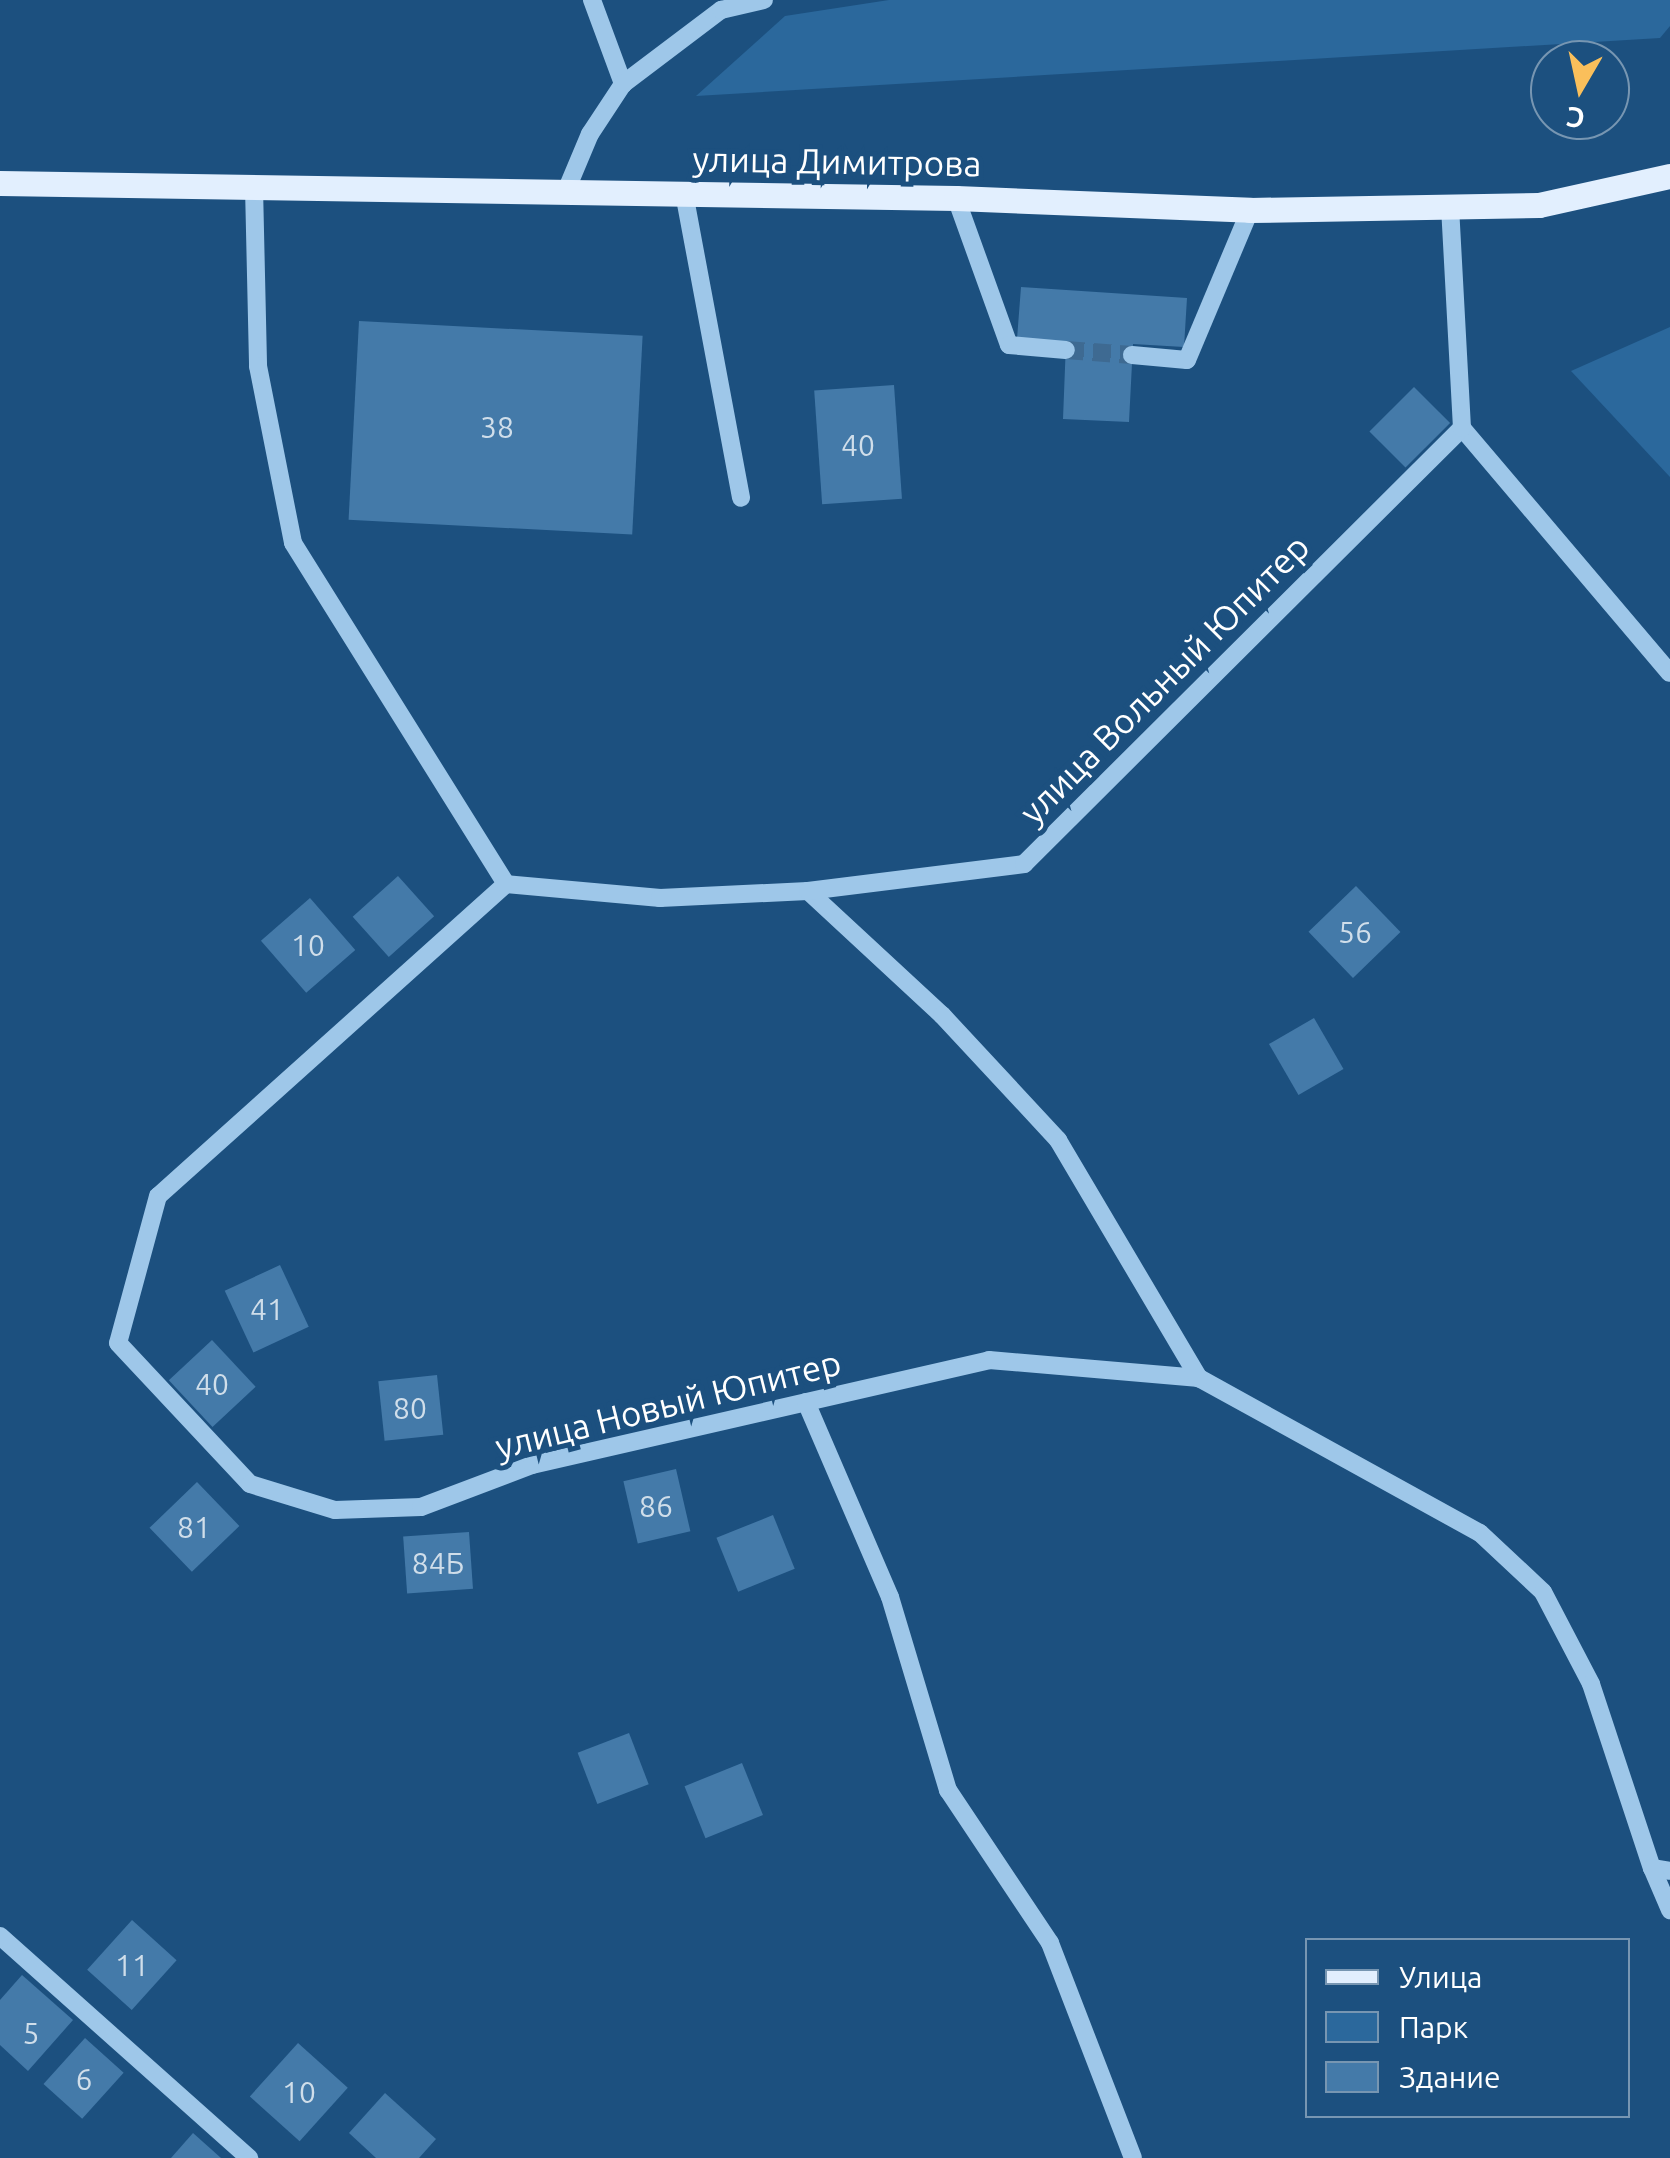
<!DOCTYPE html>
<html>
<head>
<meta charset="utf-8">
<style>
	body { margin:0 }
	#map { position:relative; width:1670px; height:2158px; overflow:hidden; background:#1c507f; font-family:Ubuntu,sans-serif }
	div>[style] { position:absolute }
	.green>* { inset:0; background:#2b689c }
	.building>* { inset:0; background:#447aa9; transform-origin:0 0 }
	.minor-tunnel>* { height:18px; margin-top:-9px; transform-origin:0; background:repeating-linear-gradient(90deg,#3e6a92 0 18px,transparent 0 27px) }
	.minor>* { height:18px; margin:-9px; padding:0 9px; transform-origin:9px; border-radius:9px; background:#9ec7e9 }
	.major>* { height:25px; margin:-12.5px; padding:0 12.5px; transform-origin:12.5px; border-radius:12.5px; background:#e2effe }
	span { translate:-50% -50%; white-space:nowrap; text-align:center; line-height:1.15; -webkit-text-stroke:10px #1c507f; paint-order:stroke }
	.number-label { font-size:30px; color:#d0deea }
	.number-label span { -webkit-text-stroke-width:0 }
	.street-label { font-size:35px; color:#fff }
	.legend { position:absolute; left:1305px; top:1938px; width:325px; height:180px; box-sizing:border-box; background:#1c507f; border:2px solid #7796b2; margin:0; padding:12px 18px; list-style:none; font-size:30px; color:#fff }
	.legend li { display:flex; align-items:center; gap:20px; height:50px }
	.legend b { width:50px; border:2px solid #7796b2 }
	.north { position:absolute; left:1530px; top:40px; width:100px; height:100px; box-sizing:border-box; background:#1c507f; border:2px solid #7796b2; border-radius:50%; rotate:189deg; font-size:28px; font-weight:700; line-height:40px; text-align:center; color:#fff }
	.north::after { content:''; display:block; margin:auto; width:35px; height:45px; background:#fabf5b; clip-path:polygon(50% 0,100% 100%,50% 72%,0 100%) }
</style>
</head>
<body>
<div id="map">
	<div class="green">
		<div style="clip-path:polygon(889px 0,1670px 0,1670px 26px,1660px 38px,696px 96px,785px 16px)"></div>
		<div style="clip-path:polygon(1670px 327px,1670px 477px,1571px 371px)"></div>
	</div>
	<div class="building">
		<div style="clip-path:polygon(1021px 287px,1187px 298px,1184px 347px,1133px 344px,1129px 422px,1063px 419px,1066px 342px,1017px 339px)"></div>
		<div style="left:359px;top:321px;width:284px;height:199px;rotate:3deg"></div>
		<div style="left:894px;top:385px;width:114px;height:80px;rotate:86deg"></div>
		<div style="left:1414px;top:387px;width:51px;height:63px;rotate:45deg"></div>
		<div style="left:398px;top:876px;width:54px;height:61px;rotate:48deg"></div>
		<div style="left:1356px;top:886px;width:64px;height:66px;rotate:46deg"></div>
		<div style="left:310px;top:898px;width:69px;height:65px;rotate:49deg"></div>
		<div style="left:1314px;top:1018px;width:59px;height:52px;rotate:60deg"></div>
		<div style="left:280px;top:1265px;width:68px;height:61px;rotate:65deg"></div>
		<div style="left:212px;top:1340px;width:64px;height:59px;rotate:47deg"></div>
		<div style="left:437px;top:1375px;width:60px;height:59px;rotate:84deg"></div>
		<div style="left:676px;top:1469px;width:64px;height:54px;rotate:77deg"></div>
		<div style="left:197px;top:1482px;width:61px;height:66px;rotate:46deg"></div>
		<div style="left:773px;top:1515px;width:58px;height:61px;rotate:68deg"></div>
		<div style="left:469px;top:1532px;width:57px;height:66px;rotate:86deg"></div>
		<div style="left:629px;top:1733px;width:55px;height:55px;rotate:69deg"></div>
		<div style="left:742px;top:1763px;width:56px;height:62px;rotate:68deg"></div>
		<div style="left:132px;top:1920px;width:60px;height:67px;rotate:42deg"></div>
		<div style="clip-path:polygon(22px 1975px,73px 2020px,28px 2071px,0 2045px,0 2000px)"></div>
		<div style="left:85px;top:2038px;width:52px;height:62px;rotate:42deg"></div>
		<div style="left:298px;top:2043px;width:67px;height:72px;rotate:42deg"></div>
		<div style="clip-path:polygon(385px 2093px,436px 2139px,419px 2158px,376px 2158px,349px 2133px)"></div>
		<div style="clip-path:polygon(193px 2133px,221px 2158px,171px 2158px)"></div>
	</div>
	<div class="minor-tunnel">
		<div style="left:1066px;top:350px;width:66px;rotate:4.3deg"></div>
	</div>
	<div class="minor">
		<div style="left:592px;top:0;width:90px;rotate:69.7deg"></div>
		<div style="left:254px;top:187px;width:179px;rotate:88.7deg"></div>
		<div style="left:258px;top:366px;width:180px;rotate:78.8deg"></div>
		<div style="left:293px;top:543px;width:402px;rotate:58deg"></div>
		<div style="left:506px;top:884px;width:467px;rotate:138.1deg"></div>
		<div style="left:158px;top:1196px;width:152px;rotate:105.2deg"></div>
		<div style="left:118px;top:1343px;width:193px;rotate:46.9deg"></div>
		<div style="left:250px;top:1484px;width:89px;rotate:17deg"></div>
		<div style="left:335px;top:1510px;width:86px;rotate:-2deg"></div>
		<div style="left:421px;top:1507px;width:119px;rotate:-20.7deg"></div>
		<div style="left:532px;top:1465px;width:469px;rotate:-12.9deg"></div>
		<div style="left:989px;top:1360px;width:211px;rotate:4.9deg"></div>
		<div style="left:1199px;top:1378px;width:321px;rotate:28.9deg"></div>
		<div style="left:1480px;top:1533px;width:86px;rotate:43.1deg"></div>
		<div style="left:1543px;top:1592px;width:104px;rotate:62.4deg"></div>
		<div style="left:1591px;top:1684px;width:194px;rotate:71.7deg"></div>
		<div style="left:1652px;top:1868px;width:18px;rotate:9deg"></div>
		<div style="left:566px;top:191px;width:62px;rotate:-67.2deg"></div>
		<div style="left:590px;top:134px;width:60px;rotate:-56.6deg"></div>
		<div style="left:623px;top:84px;width:123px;rotate:-37.1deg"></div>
		<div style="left:721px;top:10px;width:44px;rotate:-13.1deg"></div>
		<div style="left:684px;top:193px;width:310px;rotate:79.4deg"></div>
		<div style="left:956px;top:198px;width:156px;rotate:70.2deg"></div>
		<div style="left:1009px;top:345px;width:57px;rotate:5deg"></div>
		<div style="left:1132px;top:355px;width:55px;rotate:5.2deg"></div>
		<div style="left:1187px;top:360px;width:163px;rotate:-67.2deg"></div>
		<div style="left:1462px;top:428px;width:321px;rotate:49.7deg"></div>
		<div style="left:506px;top:884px;width:155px;rotate:5.2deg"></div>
		<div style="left:660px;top:898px;width:148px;rotate:-2.7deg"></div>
		<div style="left:808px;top:891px;width:183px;rotate:42.8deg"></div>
		<div style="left:942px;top:1015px;width:171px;rotate:47.1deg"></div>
		<div style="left:1058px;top:1140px;width:277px;rotate:59.4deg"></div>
		<div style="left:808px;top:891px;width:218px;rotate:-7.1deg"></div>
		<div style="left:1024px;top:864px;width:618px;rotate:-44.87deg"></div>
		<div style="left:1462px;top:428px;width:221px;rotate:-93.1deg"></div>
		<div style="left:806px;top:1402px;width:212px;rotate:66.7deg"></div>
		<div style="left:890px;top:1597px;width:202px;rotate:73.3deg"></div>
		<div style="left:948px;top:1790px;width:184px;rotate:56.3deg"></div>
		<div style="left:1050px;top:1943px;width:230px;rotate:68.9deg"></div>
		<div style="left:1652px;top:1868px;width:46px;rotate:66.8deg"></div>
		<div style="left:0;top:1936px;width:334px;rotate:41.7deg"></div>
	</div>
	<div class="major">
		<div style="left:0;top:183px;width:956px;rotate:0.9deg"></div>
		<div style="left:956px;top:198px;width:294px;rotate:2.3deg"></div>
		<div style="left:1250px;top:210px;width:289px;rotate:-1deg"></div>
		<div style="left:1539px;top:205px;width:134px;rotate:-12.5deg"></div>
	</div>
	<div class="number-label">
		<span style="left:497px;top:427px">38</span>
		<span style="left:858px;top:445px">40</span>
		<span style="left:1355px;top:932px">56</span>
		<span style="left:308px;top:945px">10</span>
		<span style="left:267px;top:1309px">41</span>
		<span style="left:212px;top:1384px">40</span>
		<span style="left:410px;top:1408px">80</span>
		<span style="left:656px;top:1506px">86</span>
		<span style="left:194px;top:1527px">81</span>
		<span style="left:438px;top:1563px">84Б</span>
		<span style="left:132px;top:1965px">11</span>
		<span style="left:31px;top:2033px">5</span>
		<span style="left:84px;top:2079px">6</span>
		<span style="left:299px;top:2092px">10</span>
	</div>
	<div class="street-label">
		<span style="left:837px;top:161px;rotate:1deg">улица Димитрова</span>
		<span style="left:1164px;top:679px;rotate:-45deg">улица Вольный Юпитер</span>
		<span style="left:668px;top:1404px;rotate:-14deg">улица Новый Юпитер</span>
	</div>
	<ul class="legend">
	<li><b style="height:12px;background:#e2effe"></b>Улица</li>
	<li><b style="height:28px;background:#2b689c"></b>Парк</li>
	<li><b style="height:28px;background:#447aa9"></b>Здание</li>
	</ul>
	<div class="north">С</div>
</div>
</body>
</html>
